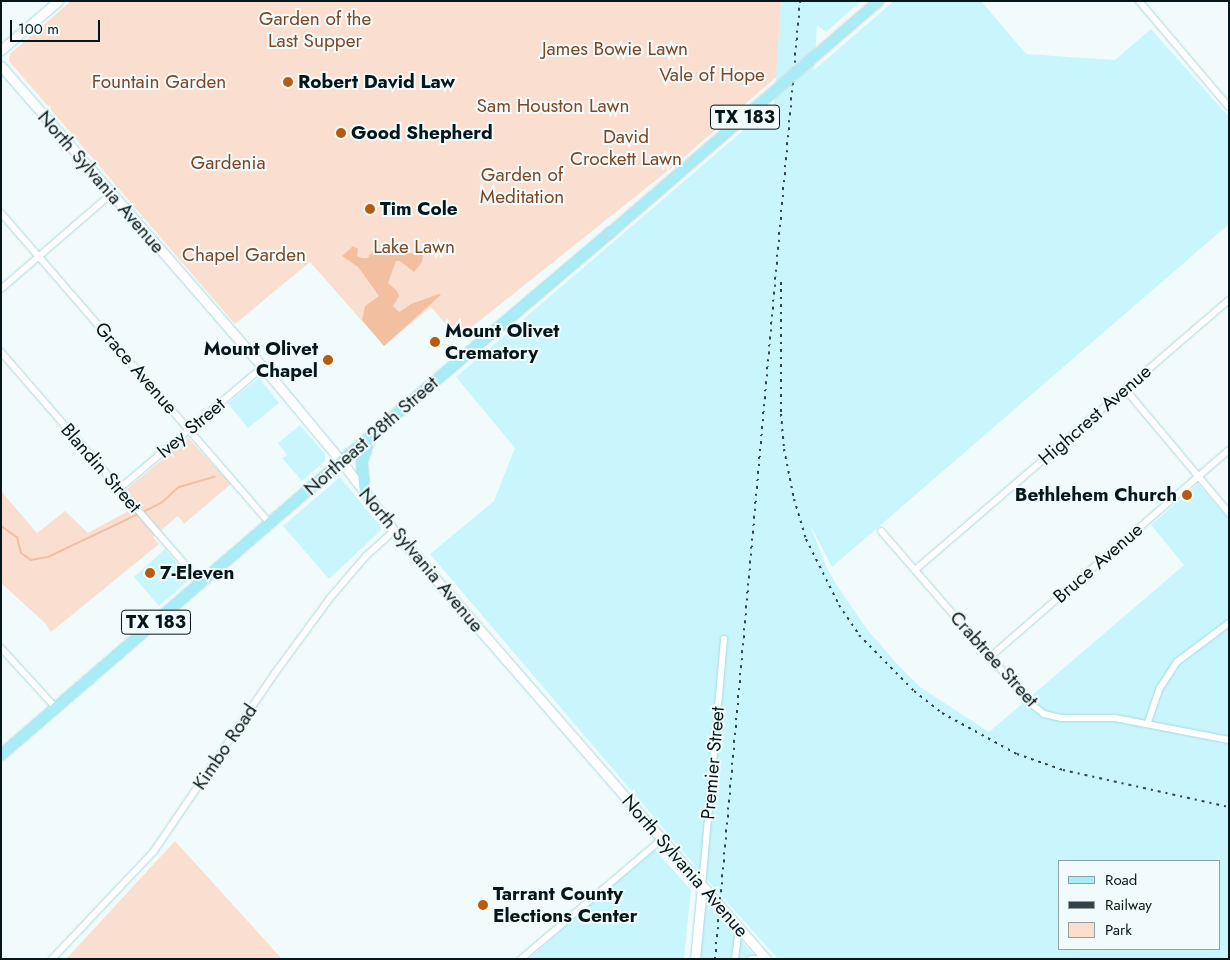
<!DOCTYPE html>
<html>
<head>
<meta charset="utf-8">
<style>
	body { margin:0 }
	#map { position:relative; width:1230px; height:960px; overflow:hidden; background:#f2fbfc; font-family:Jost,sans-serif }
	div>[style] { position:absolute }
	.built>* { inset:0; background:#c8f6fc; transform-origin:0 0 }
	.green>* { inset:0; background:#fadfd0 }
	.water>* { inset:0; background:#f3bfa1 }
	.stream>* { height:2px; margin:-1px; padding:0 1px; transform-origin:1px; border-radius:1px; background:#f3bfa1 }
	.roads { filter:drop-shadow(0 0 1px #aad9df) drop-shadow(0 0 1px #aad9df) }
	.street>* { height:6px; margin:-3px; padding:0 3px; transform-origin:3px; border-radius:3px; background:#fff }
	.secondary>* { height:9px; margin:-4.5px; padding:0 4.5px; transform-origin:4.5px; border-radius:4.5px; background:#fff }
	.primary>* { height:10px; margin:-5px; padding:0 5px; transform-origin:5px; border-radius:5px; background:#a8ecf5 }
	.rail>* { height:2px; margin-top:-1px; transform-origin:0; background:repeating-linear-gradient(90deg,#344446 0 2.5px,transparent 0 7.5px) }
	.bridges { filter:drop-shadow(0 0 1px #d2d5d6) drop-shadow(0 0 1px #d2d5d6) }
	.primary-bridge>* { height:10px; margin:-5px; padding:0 5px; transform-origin:5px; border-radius:5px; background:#a8ecf5 }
	.dots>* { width:14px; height:14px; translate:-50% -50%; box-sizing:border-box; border:2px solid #f2fbfc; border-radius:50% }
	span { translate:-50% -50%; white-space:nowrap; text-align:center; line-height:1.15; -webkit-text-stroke:4px #f2fbfc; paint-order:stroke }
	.shield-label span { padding:1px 4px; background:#f2fbfc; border:1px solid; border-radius:4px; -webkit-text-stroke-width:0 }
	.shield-label { font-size:18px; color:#05171a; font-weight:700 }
	.park-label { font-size:19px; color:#7e4622 }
	.poi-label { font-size:19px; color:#05171a; font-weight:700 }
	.left { translate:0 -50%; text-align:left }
	.right { translate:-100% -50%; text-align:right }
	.street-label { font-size:19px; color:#05171a }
	.frame { position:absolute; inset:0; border:2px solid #05171a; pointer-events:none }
	.legend { position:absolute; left:1058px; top:860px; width:162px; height:90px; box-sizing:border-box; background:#f2fbfc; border:1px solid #93a0a2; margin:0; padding:6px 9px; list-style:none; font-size:15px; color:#05171a }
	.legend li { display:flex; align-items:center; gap:10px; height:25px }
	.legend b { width:25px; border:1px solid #93a0a2 }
	.scale { position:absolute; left:10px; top:20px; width:90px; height:22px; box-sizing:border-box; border:2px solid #05171a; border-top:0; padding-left:6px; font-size:15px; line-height:18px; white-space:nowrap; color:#05171a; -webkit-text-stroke:4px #f2fbfc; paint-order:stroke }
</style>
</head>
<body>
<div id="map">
	<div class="built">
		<div style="clip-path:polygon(evenodd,781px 1px,861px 1px,826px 32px,817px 25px,814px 70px,894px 1px,981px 1px,1026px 54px,1115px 60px,1151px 29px,1229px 117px,1229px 224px,832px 567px,810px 525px,826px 566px,836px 584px,866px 628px,897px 664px,920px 687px,989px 732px,1184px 565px,1151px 525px,1198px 484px,1229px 519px,1229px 959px,778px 959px,709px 882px,430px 554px,494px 501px,515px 448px,456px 377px,774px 104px,781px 1px,1059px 861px,1219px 861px,1219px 949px,1059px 949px,1059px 861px)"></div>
		<div style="left:259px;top:378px;width:32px;height:40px;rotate:51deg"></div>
		<div style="clip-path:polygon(300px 425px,325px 454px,325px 461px,302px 481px,282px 458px,287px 455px,278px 443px)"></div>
		<div style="clip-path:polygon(340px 477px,380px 526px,381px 530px,329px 579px,283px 526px)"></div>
		<div style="clip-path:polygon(165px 549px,188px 577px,189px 580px,159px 606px,134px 577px)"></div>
		<div style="clip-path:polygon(653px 848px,691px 890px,684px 959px,529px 959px)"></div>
		<div style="clip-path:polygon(707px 905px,712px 907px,757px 959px,700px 959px,704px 910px)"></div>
	</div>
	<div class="green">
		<div style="clip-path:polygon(71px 1px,781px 1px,776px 77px,675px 165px,458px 338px,431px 307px,384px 346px,310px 262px,235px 324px,9px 61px,10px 54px)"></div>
		<div style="clip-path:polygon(188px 438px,231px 484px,184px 524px,178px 516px,153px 537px,159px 544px,51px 632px,45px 623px,1px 583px,1px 491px,37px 533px,65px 511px,88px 533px,139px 505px,127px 489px)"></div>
		<div style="clip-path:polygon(175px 841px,282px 959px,66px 959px)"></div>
	</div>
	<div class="water">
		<div style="clip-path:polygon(353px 246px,358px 249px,357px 256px,362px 258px,368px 258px,374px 249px,381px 249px,423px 255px,422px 262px,414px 272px,400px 261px,396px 261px,388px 283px,397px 291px,399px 296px,393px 306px,399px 312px,411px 304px,439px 294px,441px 295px,384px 346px,362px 320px,365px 306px,379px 296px,358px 267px,342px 256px)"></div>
	</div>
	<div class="stream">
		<div style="left:145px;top:511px;width:18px;rotate:-27deg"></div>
		<div style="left:161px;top:503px;width:24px;rotate:-42deg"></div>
		<div style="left:179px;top:487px;width:37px;rotate:-16deg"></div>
		<div style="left:1px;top:526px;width:19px;rotate:35deg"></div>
		<div style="left:17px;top:537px;width:16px;rotate:76deg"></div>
		<div style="left:21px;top:553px;width:12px;rotate:35deg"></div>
		<div style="left:31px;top:560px;width:17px;rotate:-10deg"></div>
		<div style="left:48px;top:557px;width:98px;rotate:-25.5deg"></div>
	</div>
	<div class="roads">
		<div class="street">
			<div style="left:1139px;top:1px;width:139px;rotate:49.7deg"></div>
			<div style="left:1px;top:213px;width:410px;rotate:49.1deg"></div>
			<div style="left:1px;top:289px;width:145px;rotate:-40.8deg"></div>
			<div style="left:1px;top:352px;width:306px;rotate:49.1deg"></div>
			<div style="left:1125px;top:389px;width:162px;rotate:50deg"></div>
			<div style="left:119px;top:489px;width:189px;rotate:-40.3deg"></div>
			<div style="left:881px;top:531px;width:228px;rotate:49.1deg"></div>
			<div style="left:1030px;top:703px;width:18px;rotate:38deg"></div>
			<div style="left:1044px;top:714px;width:18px;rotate:13deg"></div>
			<div style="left:1062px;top:718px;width:53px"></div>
			<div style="left:1115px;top:718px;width:116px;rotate:10.9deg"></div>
			<div style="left:915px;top:570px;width:414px;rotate:-40.7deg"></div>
			<div style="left:1px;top:648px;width:81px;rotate:47.5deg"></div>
			<div style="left:990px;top:657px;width:316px;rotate:-40.9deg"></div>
			<div style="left:1148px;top:722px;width:36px;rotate:-71deg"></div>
			<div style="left:1160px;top:688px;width:31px;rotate:-57deg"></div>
			<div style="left:1177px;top:662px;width:65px;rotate:-36.9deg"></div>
			<div style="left:702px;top:886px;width:248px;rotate:-84.9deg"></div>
			<div style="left:52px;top:959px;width:149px;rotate:-46.6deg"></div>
			<div style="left:154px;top:851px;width:215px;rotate:-55.8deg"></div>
			<div style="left:275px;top:673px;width:93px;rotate:-53.7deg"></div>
			<div style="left:330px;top:598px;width:55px;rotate:-49.4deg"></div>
			<div style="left:366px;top:556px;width:38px;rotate:-42deg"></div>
			<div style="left:521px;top:959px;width:184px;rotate:-40.4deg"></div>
			<div style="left:735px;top:959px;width:31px;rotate:-83deg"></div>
			<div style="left:751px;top:959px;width:7px"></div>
		</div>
		<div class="secondary">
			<div style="left:1px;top:50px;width:75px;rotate:-40.7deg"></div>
			<div style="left:1px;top:66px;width:399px;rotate:49deg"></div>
			<div style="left:263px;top:367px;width:122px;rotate:50.3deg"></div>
			<div style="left:341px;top:461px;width:88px;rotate:52.9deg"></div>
			<div style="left:394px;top:531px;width:567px;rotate:49deg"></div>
			<div style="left:695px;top:959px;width:73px;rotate:-84.5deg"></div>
		</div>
		<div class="primary">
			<div style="left:365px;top:493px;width:31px;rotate:-96deg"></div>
			<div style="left:362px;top:462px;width:25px;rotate:-72deg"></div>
			<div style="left:1px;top:755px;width:528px;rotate:-40.78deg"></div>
			<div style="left:401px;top:410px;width:274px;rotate:-40.3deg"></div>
		</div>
	</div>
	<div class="rail">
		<div style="left:781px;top:282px;width:132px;rotate:90deg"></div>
		<div style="left:781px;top:414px;width:35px;rotate:85deg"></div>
		<div style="left:784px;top:449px;width:51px;rotate:78.7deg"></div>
		<div style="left:794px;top:499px;width:42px;rotate:73.3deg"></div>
		<div style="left:806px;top:539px;width:74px;rotate:63.4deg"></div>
		<div style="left:839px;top:605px;width:36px;rotate:56deg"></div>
		<div style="left:859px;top:635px;width:78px;rotate:45.5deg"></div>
		<div style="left:914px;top:691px;width:36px;rotate:38deg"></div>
		<div style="left:942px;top:713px;width:85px;rotate:28.7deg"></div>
		<div style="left:1017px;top:754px;width:49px;rotate:19.2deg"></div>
		<div style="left:1063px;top:770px;width:170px;rotate:12.6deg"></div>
		<div style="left:715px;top:959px;width:962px;rotate:-84.93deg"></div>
	</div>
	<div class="bridges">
		<div class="primary-bridge">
			<div style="left:610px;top:233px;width:355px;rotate:-40.8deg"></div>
		</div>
	</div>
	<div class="dots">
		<div style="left:288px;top:82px;background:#b95b0f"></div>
		<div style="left:341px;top:133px;background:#b95b0f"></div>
		<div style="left:370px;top:209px;background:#b95b0f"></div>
		<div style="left:435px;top:342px;background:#b95b0f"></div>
		<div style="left:328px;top:360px;background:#b95b0f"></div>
		<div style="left:1187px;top:495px;background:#b95b0f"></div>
		<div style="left:150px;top:573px;background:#b95b0f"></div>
		<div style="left:483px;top:905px;background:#b95b0f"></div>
	</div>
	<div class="shield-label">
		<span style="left:745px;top:117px">TX 183</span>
		<span style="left:156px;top:622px">TX 183</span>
	</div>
	<div class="park-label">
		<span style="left:315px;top:30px">Garden of the<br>Last Supper</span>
		<span style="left:615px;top:49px">James Bowie Lawn</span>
		<span style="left:712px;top:75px">Vale of Hope</span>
		<span style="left:159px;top:82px">Fountain Garden</span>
		<span style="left:553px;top:106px">Sam Houston Lawn</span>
		<span style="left:626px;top:148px">David<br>Crockett Lawn</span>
		<span style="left:228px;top:163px">Gardenia</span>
		<span style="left:522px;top:186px">Garden of<br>Meditation</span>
		<span style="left:414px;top:247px">Lake Lawn</span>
		<span style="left:244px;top:255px">Chapel Garden</span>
	</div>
	<div class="poi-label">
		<span class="left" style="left:298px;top:82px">Robert David Law</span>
		<span class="left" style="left:351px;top:133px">Good Shepherd</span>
		<span class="left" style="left:380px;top:209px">Tim Cole</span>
		<span class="left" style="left:445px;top:342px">Mount Olivet<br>Crematory</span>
		<span class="right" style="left:318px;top:360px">Mount Olivet<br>Chapel</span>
		<span class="right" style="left:1177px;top:495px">Bethlehem Church</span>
		<span class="left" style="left:160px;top:573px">7-Eleven</span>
		<span class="left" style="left:493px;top:905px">Tarrant County<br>Elections Center</span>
	</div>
	<div class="street-label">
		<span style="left:101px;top:182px;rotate:49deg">North Sylvania Avenue</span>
		<span style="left:136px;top:368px;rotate:49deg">Grace Avenue</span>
		<span style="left:1095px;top:415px;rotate:-41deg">Highcrest Avenue</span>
		<span style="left:191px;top:428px;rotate:-40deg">Ivey Street</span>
		<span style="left:371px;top:436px;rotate:-41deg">Northeast 28th Street</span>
		<span style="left:101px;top:468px;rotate:49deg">Blandin Street</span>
		<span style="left:421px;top:560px;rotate:50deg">North Sylvania Avenue</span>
		<span style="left:1098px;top:563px;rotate:-41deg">Bruce Avenue</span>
		<span style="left:994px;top:659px;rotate:48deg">Crabtree Street</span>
		<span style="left:225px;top:747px;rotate:-56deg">Kimbo Road</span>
		<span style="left:713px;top:763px;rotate:-85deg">Premier Street</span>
		<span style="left:685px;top:866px;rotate:49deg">North Sylvania Avenue</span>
	</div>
	<div class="frame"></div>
	<ul class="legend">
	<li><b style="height:6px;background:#a8ecf5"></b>Road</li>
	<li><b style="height:6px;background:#344446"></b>Railway</li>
	<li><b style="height:14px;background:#fadfd0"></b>Park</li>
	</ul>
	<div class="scale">100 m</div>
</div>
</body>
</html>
